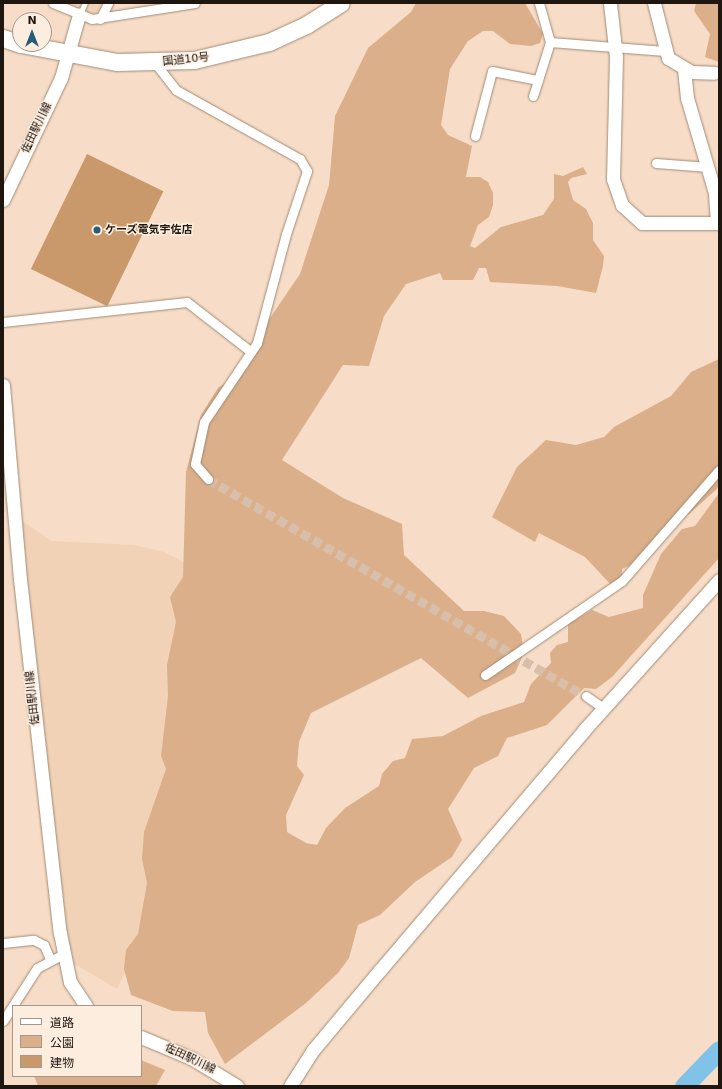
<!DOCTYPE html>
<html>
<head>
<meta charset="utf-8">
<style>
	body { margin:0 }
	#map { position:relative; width:722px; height:1089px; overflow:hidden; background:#f7ddc7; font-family:"DejaVu Sans","Noto Sans JP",sans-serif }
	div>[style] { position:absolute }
	.built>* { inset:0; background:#f1d2b6 }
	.green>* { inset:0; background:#daaf89 }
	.river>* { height:19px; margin:-9.5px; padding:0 9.5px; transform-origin:9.5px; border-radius:9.5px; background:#81c3e8 }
	.building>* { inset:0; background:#ca996b; transform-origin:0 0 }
	.street-tunnel>* { height:9px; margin-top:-4.5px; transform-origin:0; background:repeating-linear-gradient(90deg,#d7bfab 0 9px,transparent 0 13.5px) }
	.roads { filter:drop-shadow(0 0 1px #a18a75) drop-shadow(0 0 1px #a18a75) }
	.lane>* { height:4.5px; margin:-2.25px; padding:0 2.25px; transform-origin:2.25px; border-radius:2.25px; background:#fff }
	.street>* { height:9px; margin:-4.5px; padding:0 4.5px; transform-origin:4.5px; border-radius:4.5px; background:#fff }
	.secondary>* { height:13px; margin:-6.5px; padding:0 6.5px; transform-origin:6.5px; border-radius:6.5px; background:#fff }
	.highway>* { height:17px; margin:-8.5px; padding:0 8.5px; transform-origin:8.5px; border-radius:8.5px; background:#fff }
	.dots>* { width:11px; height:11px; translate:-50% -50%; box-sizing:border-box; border:2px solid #fceddf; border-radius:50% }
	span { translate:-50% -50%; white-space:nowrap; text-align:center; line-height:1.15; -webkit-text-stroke:3px #fceddf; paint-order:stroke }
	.street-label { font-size:11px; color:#1f170f }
	.poi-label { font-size:11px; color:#1f170f; font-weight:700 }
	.left { translate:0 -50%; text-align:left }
	.frame { position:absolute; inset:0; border:4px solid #1f170f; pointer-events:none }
	.legend { position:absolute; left:12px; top:1005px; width:130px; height:72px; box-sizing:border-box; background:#fceddf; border:1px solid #a4978c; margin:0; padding:5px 7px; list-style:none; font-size:12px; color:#1f170f }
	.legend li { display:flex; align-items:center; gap:8px; height:20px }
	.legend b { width:20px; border:1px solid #a4978c }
	.north { position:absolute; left:12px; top:12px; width:40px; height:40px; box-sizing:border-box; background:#fceddf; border:1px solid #a4978c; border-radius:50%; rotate:0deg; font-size:11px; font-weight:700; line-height:16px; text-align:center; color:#1f170f }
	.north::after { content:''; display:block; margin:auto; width:14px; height:18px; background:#265c77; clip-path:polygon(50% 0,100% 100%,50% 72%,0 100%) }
</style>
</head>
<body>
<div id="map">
	<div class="built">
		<div style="clip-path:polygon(58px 3px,105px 3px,96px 16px)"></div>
		<div style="clip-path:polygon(21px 520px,52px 541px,134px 545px,164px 552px,184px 562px,167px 816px,151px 919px,117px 989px,73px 963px,68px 952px)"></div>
	</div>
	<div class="green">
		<div style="clip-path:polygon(416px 3px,525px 3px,543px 34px,540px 43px,531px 46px,510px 44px,493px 31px,483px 31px,468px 41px,450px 69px,441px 125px,448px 135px,472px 146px,466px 177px,480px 177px,488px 182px,493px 193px,493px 205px,489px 217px,478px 225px,470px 246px,475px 248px,501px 227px,543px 215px,554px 199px,554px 174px,563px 176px,583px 167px,587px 174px,571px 178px,568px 182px,573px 200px,586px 209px,593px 223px,593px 240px,604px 256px,603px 266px,596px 293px,557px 286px,490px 282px,486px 268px,479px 268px,473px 280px,443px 280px,440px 273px,406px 284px,384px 316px,369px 366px,343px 365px,282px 460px,343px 498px,402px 524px,404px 555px,464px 611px,484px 611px,504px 616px,521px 634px,524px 653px,515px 673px,468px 698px,421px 658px,311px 713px,299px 742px,297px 766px,304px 775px,286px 815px,287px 832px,306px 843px,317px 845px,326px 828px,345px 808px,379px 786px,382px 774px,393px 761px,405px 758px,412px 739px,443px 736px,481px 716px,524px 702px,531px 684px,551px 663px,550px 653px,557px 645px,568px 642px,568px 624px,592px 610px,609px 617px,643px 608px,643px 595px,661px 554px,682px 529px,695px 526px,719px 493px,719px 558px,612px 677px,596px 689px,584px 688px,547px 725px,507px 738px,498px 756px,474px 768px,448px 809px,462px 840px,452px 857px,415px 882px,380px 915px,358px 925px,349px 958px,338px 973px,306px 1003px,225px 1064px,208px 1033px,205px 1012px,173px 1011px,131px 995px,124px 969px,126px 950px,138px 934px,147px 883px,142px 859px,144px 832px,166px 769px,161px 756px,168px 696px,167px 665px,176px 622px,170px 597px,183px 577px,186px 472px,201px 415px,218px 388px,247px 369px,268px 321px,300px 274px,329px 185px,335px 116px,368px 48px,411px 12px)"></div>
		<div style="clip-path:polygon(696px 3px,719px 3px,719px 62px,705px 57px,710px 34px,694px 11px)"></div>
		<div style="clip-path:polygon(719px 359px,719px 487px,689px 514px,668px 524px,633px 564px,622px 569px,622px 586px,614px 588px,585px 557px,539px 533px,535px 542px,492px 517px,517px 467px,546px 440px,576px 445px,604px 437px,614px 427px,671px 396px,691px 372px)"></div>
		<div style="clip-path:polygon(141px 1060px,165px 1070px,156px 1086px,38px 1086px,34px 1076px,141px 1076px)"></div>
	</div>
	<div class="river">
		<div style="left:684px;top:1086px;width:50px;rotate:-45.8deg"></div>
	</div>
	<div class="building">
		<div style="left:87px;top:154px;width:85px;height:128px;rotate:26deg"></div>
	</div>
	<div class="street-tunnel">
		<div style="left:208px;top:479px;width:436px;rotate:29.9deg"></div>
	</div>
	<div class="roads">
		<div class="lane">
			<div style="left:80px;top:14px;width:12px;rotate:-66deg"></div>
		</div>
		<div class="street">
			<div style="left:53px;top:3px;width:42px;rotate:22.3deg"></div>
			<div style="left:92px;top:19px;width:104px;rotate:-8.8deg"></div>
			<div style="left:100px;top:19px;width:18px;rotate:-63deg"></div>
			<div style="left:550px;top:42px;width:115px;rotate:4.5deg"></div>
			<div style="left:155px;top:63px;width:34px;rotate:52deg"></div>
			<div style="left:176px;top:90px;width:142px;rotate:29.1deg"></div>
			<div style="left:300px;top:159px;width:14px;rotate:60deg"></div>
			<div style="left:307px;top:171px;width:66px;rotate:108.4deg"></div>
			<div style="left:286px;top:234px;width:113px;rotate:104.9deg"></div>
			<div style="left:257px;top:343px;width:95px;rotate:123.9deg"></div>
			<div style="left:204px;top:422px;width:43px;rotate:102.1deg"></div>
			<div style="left:195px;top:464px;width:20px;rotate:49deg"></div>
			<div style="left:533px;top:96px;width:57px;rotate:-72.5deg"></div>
			<div style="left:550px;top:42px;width:41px;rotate:-105.8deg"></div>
			<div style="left:475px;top:136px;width:67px;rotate:-75.3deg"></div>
			<div style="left:492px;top:71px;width:47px;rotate:11.1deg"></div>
			<div style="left:656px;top:163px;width:52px;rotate:4.4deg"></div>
			<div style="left:3px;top:322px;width:185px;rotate:-6.2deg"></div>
			<div style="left:187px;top:302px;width:80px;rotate:37.9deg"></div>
			<div style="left:485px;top:675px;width:166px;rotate:-34.5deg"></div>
			<div style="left:622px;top:581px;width:147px;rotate:-48.9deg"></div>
			<div style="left:586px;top:696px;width:21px;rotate:35deg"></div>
			<div style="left:3px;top:943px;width:31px;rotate:-6deg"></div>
			<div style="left:34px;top:940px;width:11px;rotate:27deg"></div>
			<div style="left:44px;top:945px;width:15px;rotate:67deg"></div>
			<div style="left:3px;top:1021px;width:63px;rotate:-57.3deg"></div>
			<div style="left:37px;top:968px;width:30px;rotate:-28deg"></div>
		</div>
		<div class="secondary">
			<div style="left:610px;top:3px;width:54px;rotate:83.7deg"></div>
			<div style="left:616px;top:57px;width:122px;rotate:91.4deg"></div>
			<div style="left:613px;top:179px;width:28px;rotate:71deg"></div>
			<div style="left:622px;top:205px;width:27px;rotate:42deg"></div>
			<div style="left:642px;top:223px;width:75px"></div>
			<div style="left:717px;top:223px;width:30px;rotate:-94deg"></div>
			<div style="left:715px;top:193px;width:99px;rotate:-106.4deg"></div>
			<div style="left:687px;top:98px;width:29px;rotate:-96deg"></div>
			<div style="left:654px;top:3px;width:57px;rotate:75.7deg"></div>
			<div style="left:668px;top:58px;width:27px;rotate:31deg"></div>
			<div style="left:691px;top:72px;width:23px;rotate:2deg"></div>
			<div style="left:3px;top:200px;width:135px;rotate:-64.6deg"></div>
			<div style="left:61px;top:78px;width:66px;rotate:-74.1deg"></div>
			<div style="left:3px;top:385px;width:195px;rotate:85deg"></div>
			<div style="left:20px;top:579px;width:356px;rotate:83.6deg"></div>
			<div style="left:60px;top:933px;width:50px;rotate:78.5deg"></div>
			<div style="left:70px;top:982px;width:29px;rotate:56deg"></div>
			<div style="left:141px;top:1037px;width:54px;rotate:22.8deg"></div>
			<div style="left:191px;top:1058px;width:54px;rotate:31.3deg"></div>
			<div style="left:290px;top:1086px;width:43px;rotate:-57.4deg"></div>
			<div style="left:313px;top:1050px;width:104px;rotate:-50.1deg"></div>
			<div style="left:380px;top:970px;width:315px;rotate:-49.6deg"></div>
			<div style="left:584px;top:730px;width:202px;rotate:-48deg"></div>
		</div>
		<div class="highway">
			<div style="left:3px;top:38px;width:18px;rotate:19deg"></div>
			<div style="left:21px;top:44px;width:98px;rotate:10.6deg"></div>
			<div style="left:117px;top:62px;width:77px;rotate:-1.5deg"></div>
			<div style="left:194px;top:60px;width:77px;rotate:-13.5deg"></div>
			<div style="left:269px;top:42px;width:41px;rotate:-24.7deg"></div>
			<div style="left:306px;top:25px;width:41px;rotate:-32.2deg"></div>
		</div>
	</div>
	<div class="dots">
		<div style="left:97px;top:230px;background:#265c77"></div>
	</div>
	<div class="street-label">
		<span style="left:186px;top:60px;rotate:-6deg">国道10号</span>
		<span style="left:37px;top:128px;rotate:-64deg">佐田駅川線</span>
		<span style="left:33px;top:698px;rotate:-96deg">佐田駅川線</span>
		<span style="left:190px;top:1059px;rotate:26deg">佐田駅川線</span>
	</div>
	<div class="poi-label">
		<span class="left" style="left:105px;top:230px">ケーズ電気宇佐店</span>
	</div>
	<div class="frame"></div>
	<ul class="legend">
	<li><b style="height:5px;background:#fff"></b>道路</li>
	<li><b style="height:11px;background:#daaf89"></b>公園</li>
	<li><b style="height:11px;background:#ca996b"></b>建物</li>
	</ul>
	<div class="north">N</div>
</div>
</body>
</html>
